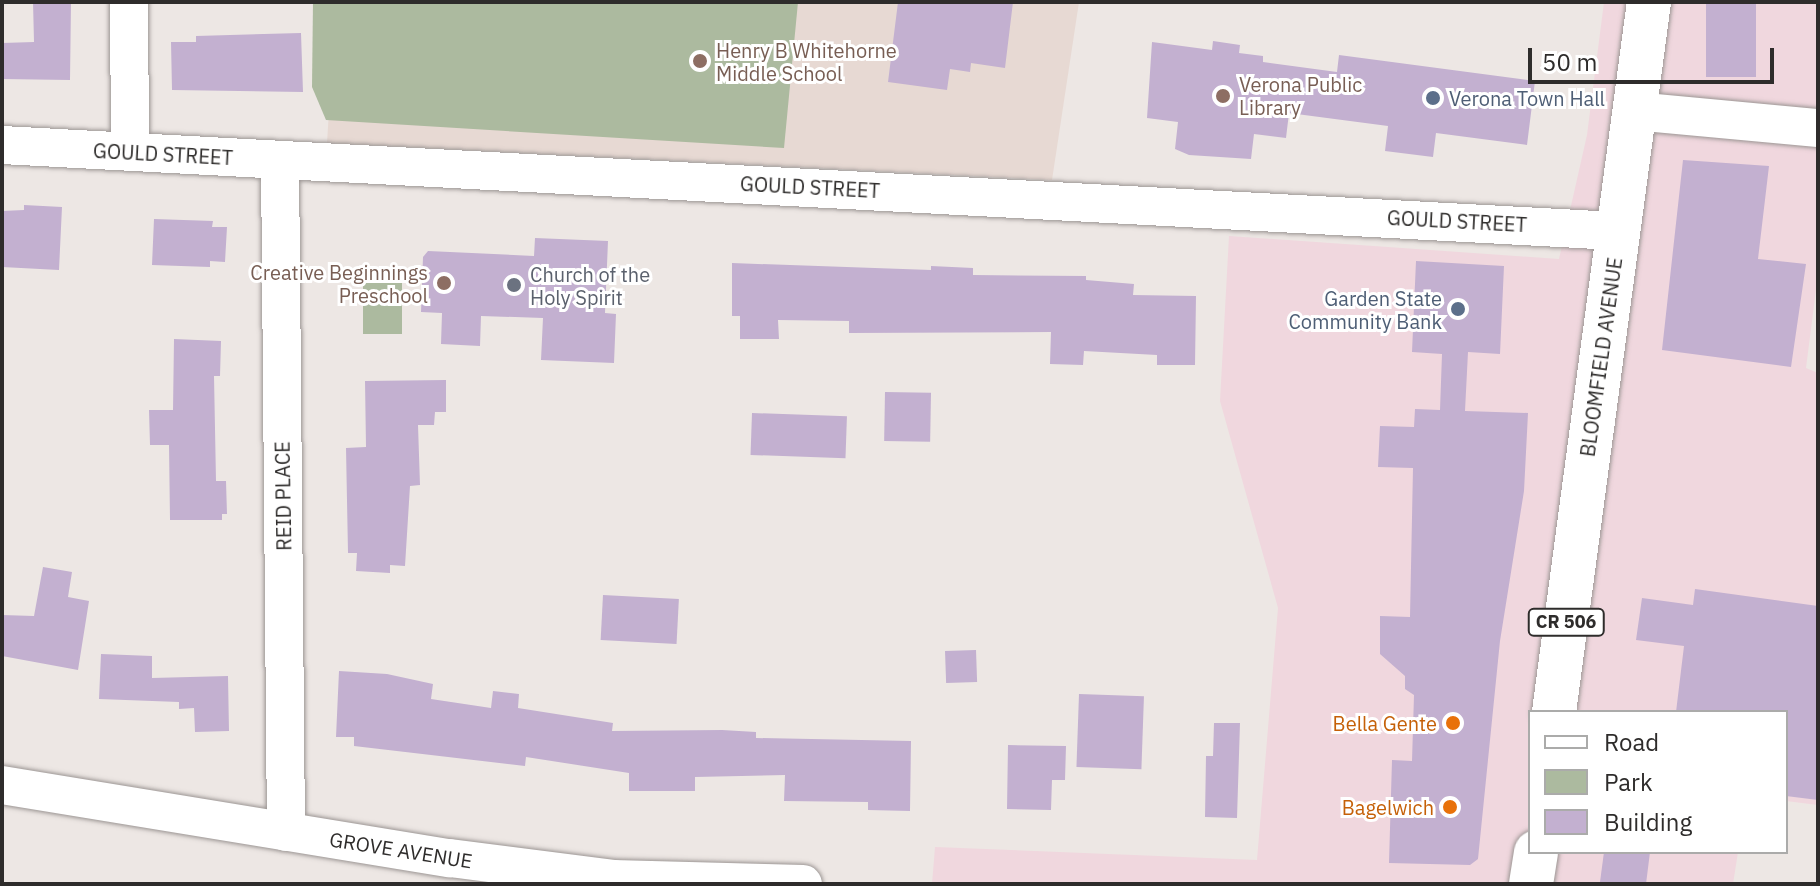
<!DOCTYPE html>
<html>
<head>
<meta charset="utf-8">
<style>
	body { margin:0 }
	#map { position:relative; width:1820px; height:886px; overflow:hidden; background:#ede7e4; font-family:"IBM Plex Sans",sans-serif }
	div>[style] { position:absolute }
	.commercial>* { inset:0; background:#f0d7de }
	.built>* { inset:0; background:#e7d9d3 }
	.green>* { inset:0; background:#acba9f; transform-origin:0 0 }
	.building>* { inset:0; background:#c3b0d0; transform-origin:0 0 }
	.roads { filter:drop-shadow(0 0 2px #9c9694) drop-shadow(0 0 2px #9c9694) }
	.minor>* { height:38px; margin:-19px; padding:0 19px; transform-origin:19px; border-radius:19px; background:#fff }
	.major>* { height:44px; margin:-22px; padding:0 22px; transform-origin:22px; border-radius:22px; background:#fff }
	.dots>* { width:22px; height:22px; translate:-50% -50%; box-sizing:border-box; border:4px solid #fff; border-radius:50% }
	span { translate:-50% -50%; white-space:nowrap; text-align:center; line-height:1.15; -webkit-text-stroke:6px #fff; paint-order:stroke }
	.shield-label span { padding:2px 6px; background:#fff; border:2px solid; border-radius:6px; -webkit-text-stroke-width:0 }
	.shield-label { font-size:18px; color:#2e2c2b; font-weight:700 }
	.education-label { font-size:20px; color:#785e54 }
	.left { translate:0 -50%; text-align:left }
	.right { translate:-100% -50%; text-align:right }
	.service-label { font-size:20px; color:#4e5e75 }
	.street-label { font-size:20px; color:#2e2c2b }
	.worship-label { font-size:20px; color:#5b616d }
	.food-label { font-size:20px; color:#c56008 }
	.frame { position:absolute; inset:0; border:4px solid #2e2c2b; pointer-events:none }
	.legend { position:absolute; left:1528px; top:710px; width:260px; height:144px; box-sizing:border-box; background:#fff; border:2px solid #ababaa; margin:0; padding:10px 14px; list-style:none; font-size:24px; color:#2e2c2b }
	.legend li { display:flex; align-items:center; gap:16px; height:40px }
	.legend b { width:40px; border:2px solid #ababaa }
	.scale { position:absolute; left:1528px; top:48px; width:246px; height:36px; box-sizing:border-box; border:4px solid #2e2c2b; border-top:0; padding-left:10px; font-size:24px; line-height:28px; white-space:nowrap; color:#2e2c2b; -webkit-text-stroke:6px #fff; paint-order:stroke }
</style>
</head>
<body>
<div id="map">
	<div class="commercial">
		<div style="clip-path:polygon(1604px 2px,1818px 2px,1818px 274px,1806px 368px,1818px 373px,1818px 805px,1786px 801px,1786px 712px,1530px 712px,1530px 852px,1738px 852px,1733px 884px,932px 884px,935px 847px,1257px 860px,1278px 608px,1220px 401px,1229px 236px,1559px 259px,1587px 135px)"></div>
	</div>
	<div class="built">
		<div style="clip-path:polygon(336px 2px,1079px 2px,1052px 180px,327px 143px)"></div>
	</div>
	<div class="green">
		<div style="clip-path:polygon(313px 2px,798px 2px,784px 148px,326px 120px,312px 87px)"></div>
		<div style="left:363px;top:274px;width:39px;height:60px"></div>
	</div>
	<div class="building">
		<div style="clip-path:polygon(33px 2px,71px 2px,70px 80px,2px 79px,2px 43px,34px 42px)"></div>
		<div style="clip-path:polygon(898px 2px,1013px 2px,1005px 68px,971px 63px,970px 72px,950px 69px,947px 90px,888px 82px)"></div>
		<div style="left:1706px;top:2px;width:50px;height:75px"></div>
		<div style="clip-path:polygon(301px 33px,303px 92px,172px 90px,171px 42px,196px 42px,196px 36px)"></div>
		<div style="clip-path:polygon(1213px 41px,1240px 45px,1239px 53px,1263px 56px,1263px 62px,1337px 72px,1339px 55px,1535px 81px,1527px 145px,1436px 133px,1433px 157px,1385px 151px,1388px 126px,1289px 113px,1286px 138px,1254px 134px,1251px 159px,1189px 155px,1175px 149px,1178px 122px,1147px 118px,1152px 42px,1212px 50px)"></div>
		<div style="clip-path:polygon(1683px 160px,1769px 166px,1758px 259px,1806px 264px,1791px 367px,1662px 350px)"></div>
		<div style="clip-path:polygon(24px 205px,62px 207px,59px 270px,2px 267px,2px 211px,24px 210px)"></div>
		<div style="clip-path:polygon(154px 219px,213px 221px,212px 227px,227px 227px,225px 262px,210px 261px,210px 267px,152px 265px)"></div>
		<div style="clip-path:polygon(535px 238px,608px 241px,605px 313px,616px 314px,614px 363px,541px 360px,543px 318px,481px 316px,480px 346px,441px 344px,442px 313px,421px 312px,423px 257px,428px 251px,534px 256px)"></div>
		<div style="clip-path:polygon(1416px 261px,1504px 266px,1500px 354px,1468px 352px,1465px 411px,1528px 413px,1524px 491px,1500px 641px,1478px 859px,1470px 865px,1389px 863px,1392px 760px,1412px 761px,1414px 695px,1405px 689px,1405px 676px,1380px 654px,1380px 616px,1410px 617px,1413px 468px,1378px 467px,1380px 426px,1414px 427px,1415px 409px,1440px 410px,1442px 354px,1412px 352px)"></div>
		<div style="clip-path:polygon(732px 263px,931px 270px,931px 266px,973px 268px,973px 275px,1086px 276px,1086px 280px,1134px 284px,1133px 295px,1196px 296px,1195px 365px,1157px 365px,1157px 355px,1084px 351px,1083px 365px,1050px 364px,1051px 332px,849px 333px,849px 321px,778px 320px,779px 339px,740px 339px,740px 316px,732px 316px)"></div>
		<div style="clip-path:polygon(174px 339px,221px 341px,220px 376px,214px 376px,216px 481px,226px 481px,227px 514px,222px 514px,222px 520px,170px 520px,169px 445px,150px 445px,149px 410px,173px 410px)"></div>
		<div style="clip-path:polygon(446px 380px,446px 412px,435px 412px,434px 425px,418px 425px,420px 485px,410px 486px,405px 566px,390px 565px,390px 573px,356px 571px,357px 553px,348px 553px,346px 448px,366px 447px,365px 381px)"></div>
		<div style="left:885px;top:392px;width:46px;height:49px;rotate:1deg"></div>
		<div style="left:752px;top:413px;width:95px;height:42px;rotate:2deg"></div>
		<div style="clip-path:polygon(43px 567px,72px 572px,68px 597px,89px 601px,78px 670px,2px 656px,2px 615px,34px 616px)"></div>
		<div style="clip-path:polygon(1695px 589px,1818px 606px,1818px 800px,1786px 796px,1786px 712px,1676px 712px,1684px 646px,1636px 640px,1642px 598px,1693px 605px)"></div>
		<div style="left:603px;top:595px;width:76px;height:45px;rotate:3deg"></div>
		<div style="left:976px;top:650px;width:32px;height:31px;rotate:88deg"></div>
		<div style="clip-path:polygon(101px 654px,152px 656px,152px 678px,228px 676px,229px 731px,195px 732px,194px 708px,179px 709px,179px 702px,99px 699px)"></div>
		<div style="clip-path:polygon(339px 671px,387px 674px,433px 684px,431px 699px,491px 708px,493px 691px,519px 694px,518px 708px,613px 723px,612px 731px,722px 730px,756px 732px,756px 738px,911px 741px,910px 811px,868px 810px,868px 802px,784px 801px,785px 775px,695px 777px,695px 791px,629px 791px,629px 773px,526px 757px,525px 766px,354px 746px,354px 737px,336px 737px)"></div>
		<div style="left:1079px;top:694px;width:65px;height:73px;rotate:2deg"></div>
		<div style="clip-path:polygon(1214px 723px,1240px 723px,1237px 818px,1205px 817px,1206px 756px,1213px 756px)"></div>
		<div style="clip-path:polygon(1008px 745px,1066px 746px,1065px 780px,1052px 780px,1051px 810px,1007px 809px)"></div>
		<div style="clip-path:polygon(1604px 852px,1650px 852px,1646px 884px,1600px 882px)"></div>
	</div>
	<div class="roads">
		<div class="minor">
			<div style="left:129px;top:2px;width:149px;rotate:89.6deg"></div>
			<div style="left:1634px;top:111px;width:185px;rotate:5.3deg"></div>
			<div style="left:2px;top:145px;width:1618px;rotate:3.05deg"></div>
			<div style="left:280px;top:160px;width:672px;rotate:89.49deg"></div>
			<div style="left:2px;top:785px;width:454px;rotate:9.3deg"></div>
			<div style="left:450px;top:858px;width:164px;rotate:7.3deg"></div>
			<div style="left:613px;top:879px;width:190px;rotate:1.5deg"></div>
		</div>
		<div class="major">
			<div style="left:1554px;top:712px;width:716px;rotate:-82.38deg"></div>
			<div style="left:1531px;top:884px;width:32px;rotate:-81deg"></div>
		</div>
	</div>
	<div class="dots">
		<div style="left:700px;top:61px;background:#8d6e63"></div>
		<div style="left:1223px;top:96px;background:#8d6e63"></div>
		<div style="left:1433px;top:98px;background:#5c6f8a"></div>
		<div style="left:444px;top:283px;background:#8d6e63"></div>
		<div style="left:514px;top:285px;background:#6b7280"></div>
		<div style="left:1458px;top:309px;background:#5c6f8a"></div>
		<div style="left:1453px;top:723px;background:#e8710a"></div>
		<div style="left:1450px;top:807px;background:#e8710a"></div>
	</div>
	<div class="shield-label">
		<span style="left:1566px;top:622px">CR 506</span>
	</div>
	<div class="education-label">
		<span class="left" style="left:716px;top:62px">Henry B Whitehorne<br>Middle School</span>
		<span class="left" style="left:1239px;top:96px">Verona Public<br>Library</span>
		<span class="right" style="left:428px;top:284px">Creative Beginnings<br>Preschool</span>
	</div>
	<div class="service-label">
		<span class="left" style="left:1449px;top:98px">Verona Town Hall</span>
		<span class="right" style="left:1442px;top:310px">Garden State<br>Community Bank</span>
	</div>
	<div class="street-label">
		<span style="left:163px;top:154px;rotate:3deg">GOULD STREET</span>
		<span style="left:810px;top:187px;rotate:3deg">GOULD STREET</span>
		<span style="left:1457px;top:221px;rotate:3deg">GOULD STREET</span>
		<span style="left:1601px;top:357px;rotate:-82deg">BLOOMFIELD AVENUE</span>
		<span style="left:283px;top:496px;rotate:-91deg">REID PLACE</span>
		<span style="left:401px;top:850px;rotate:9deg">GROVE AVENUE</span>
	</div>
	<div class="worship-label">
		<span class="left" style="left:530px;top:286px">Church of the<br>Holy Spirit</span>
	</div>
	<div class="food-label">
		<span class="right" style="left:1437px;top:723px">Bella Gente</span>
		<span class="right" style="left:1434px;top:807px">Bagelwich</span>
	</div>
	<div class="frame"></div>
	<ul class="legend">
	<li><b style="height:10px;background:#fff"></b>Road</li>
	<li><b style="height:22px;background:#acba9f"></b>Park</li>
	<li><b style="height:22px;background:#c3b0d0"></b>Building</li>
	</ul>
	<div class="scale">50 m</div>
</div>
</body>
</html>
